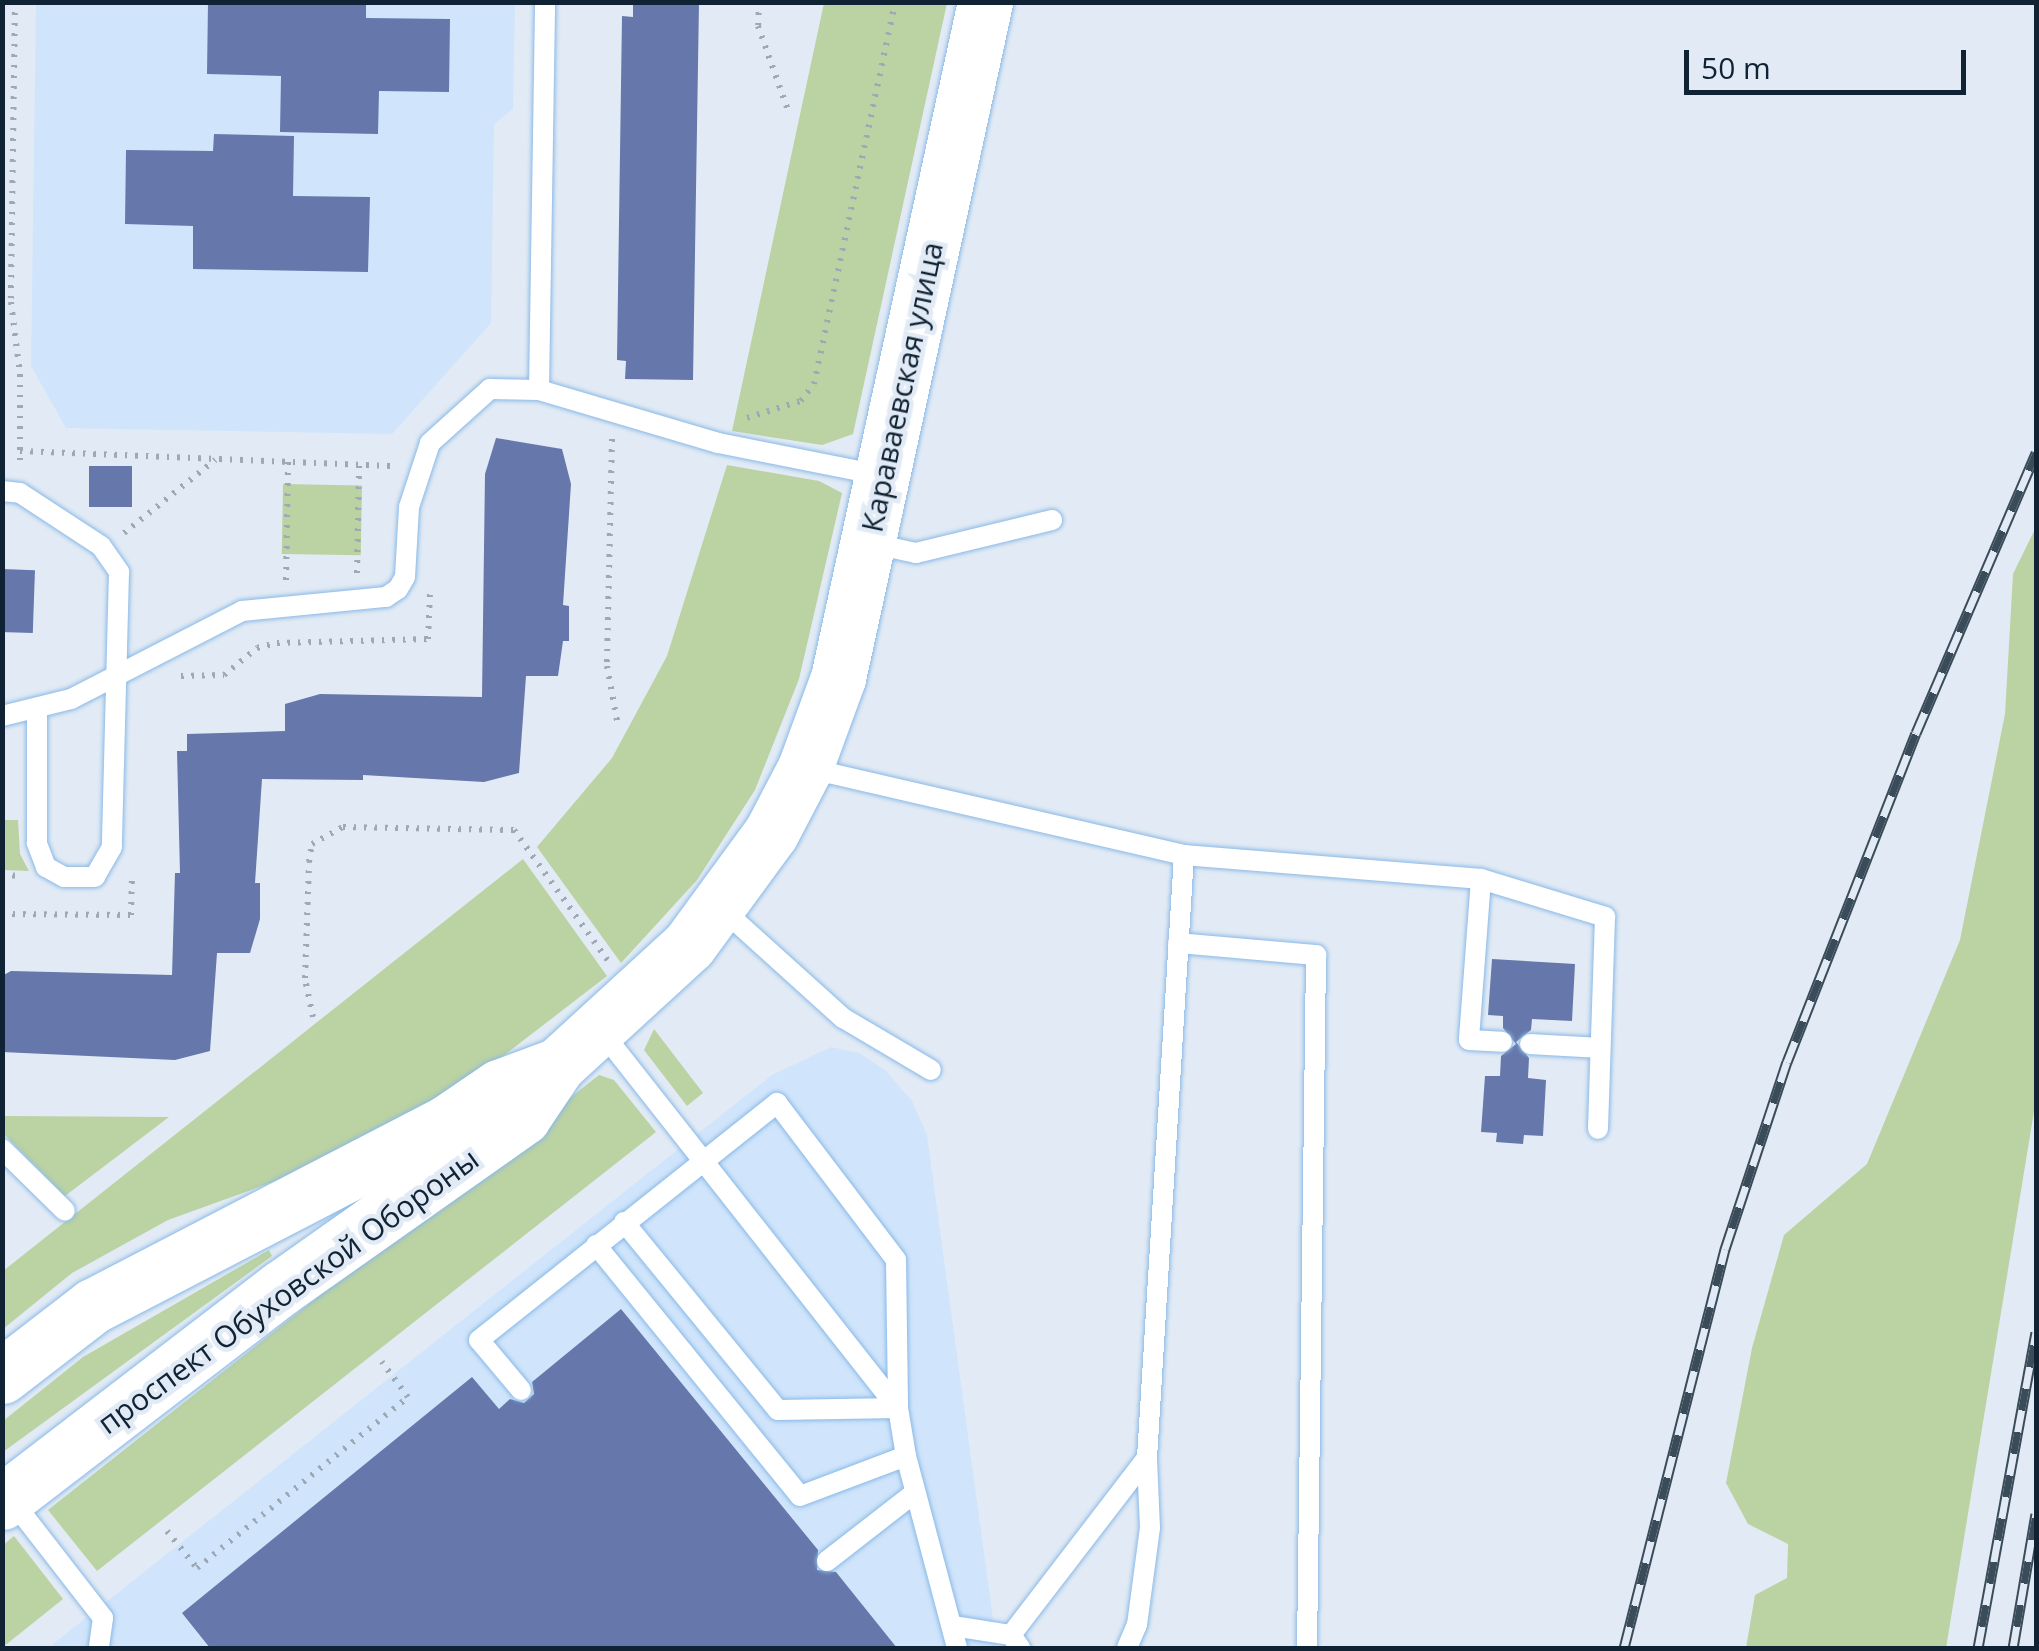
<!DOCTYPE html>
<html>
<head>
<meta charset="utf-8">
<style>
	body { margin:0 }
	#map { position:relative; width:2039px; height:1651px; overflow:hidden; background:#e2ebf5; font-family:"Open Sans",sans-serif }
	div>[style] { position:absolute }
	.built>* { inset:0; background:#d0e5fb }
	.green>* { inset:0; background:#bbd2a2; transform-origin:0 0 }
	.building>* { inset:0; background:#6577ab; transform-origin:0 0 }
	.path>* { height:6px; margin-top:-3px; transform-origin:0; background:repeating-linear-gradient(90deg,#9da9b5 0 2.5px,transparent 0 10.5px) }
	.roads { filter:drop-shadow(0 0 2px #8ab9e7) drop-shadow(0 0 2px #8ab9e7) }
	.lane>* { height:20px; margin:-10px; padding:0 10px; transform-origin:10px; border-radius:10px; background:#fff }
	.secondary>* { height:55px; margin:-27.5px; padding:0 27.5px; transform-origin:27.5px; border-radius:27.5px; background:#fff }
	.rail>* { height:11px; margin-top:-5.5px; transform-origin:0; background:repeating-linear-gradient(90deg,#e2ebf5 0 22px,#3a4b5a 0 44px); box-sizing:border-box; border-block:2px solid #3a4b5a }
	span { translate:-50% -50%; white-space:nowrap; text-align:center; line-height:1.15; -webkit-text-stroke:9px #e2ebf5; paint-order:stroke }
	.street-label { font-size:30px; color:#102334 }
	.frame { position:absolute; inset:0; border:5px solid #102334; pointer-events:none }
	.scale { position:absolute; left:1684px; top:50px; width:282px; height:45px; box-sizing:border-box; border:5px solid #102334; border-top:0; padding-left:12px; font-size:30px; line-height:35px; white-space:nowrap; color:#102334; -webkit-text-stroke:8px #e2ebf5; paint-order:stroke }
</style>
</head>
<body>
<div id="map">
	<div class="built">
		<div style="clip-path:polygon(36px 3px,515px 3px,513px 109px,494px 124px,491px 323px,392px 434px,66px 428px,31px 366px)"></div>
		<div style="clip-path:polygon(831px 1047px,859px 1053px,885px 1070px,912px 1101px,927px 1135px,997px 1648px,48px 1648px,772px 1075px)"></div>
	</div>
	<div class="green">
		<div style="clip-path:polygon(824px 3px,947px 3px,853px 434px,822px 445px,732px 431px)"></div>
		<div style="clip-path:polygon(727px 465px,819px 481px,842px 493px,799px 679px,755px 790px,697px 880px,621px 963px,537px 847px,612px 758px,667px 656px)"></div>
		<div style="left:283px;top:484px;width:79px;height:70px;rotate:1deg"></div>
		<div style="clip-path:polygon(2036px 527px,2036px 1099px,1946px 1648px,1746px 1648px,1755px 1595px,1787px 1578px,1788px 1544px,1748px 1524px,1726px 1483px,1752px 1348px,1784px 1235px,1867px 1164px,1960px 940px,2005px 714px,2013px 574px)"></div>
		<div style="clip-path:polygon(3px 820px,18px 820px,20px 854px,29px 871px,3px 870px)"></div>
		<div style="clip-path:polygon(523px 859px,607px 976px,455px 1093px,342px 1157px,168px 1220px,72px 1273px,3px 1329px,3px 1271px)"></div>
		<div style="clip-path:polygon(654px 1029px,703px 1093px,687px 1106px,644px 1050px)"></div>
		<div style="clip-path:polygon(599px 1075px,614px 1080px,656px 1132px,97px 1571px,48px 1510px)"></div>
		<div style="clip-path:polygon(3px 1116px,169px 1117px,65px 1196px,3px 1133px)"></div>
		<div style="clip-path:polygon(269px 1250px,272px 1256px,3px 1452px,3px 1421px,83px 1357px)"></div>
		<div style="clip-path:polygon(14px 1536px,63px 1599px,3px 1647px,3px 1545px)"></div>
	</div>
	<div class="building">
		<div style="clip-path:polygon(208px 2px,366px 2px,366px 18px,450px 19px,449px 92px,379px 91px,378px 134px,280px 132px,281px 76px,207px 74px)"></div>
		<div style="clip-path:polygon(633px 2px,699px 2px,693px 380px,625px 379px,626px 361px,617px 360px,622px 16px,633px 17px)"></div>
		<div style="clip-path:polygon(214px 134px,294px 136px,293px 196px,370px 197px,368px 272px,193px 269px,193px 226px,125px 224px,126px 150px,213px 151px)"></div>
		<div style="clip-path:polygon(496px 438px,562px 449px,571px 484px,563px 605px,569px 606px,569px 641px,563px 641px,558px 676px,526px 676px,519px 773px,484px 782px,363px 775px,363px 780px,262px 779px,255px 883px,260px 883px,260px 919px,250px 953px,217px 953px,210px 1051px,175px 1060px,2px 1052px,2px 976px,11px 971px,172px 975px,175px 873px,180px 873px,177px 751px,187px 751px,187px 734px,285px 731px,285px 704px,320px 694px,482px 697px,485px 474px)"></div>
		<div style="left:89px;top:466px;width:43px;height:41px"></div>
		<div style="left:2px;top:569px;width:33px;height:63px;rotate:2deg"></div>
		<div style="clip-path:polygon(1492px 959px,1575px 964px,1572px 1021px,1532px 1019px,1531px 1030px,1516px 1042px,1529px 1058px,1528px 1078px,1546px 1080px,1543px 1136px,1524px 1135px,1523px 1144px,1496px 1142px,1497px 1133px,1481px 1132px,1485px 1076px,1500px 1076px,1501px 1056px,1516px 1044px,1503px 1028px,1503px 1016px,1488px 1015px)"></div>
		<div style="clip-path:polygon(621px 1309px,818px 1550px,817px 1570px,836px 1572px,897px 1648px,210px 1648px,182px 1613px,472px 1377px,499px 1409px,510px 1399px,524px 1403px,534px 1394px,532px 1382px)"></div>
	</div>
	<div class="path">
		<div style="left:15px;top:2px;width:300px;rotate:90.8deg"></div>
		<div style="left:11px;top:302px;width:73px;rotate:82.9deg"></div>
		<div style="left:20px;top:374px;width:92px;rotate:90deg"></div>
		<div style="left:759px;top:2px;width:24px;rotate:92deg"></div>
		<div style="left:758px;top:26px;width:92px;rotate:70.4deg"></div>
		<div style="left:747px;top:418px;width:57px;rotate:-17.5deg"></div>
		<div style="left:801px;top:401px;width:21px;rotate:-53deg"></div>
		<div style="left:814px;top:384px;width:390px;rotate:-78deg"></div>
		<div style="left:612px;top:439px;width:227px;rotate:91.3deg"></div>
		<div style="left:607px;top:666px;width:61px;rotate:79.6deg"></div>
		<div style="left:20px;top:451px;width:377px;rotate:2.3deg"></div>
		<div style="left:124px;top:533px;width:117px;rotate:-38.7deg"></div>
		<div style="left:357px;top:573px;width:109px;rotate:-88.9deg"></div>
		<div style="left:286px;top:580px;width:119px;rotate:-89deg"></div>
		<div style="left:181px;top:676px;width:43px;rotate:-1.3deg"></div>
		<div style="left:224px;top:675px;width:43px;rotate:-39.3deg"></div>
		<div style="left:257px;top:648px;width:21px;rotate:-14deg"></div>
		<div style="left:277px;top:643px;width:151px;rotate:-1.5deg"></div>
		<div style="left:428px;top:639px;width:45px;rotate:-87.5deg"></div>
		<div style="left:2px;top:875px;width:21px;rotate:3deg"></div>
		<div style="left:2px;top:914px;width:129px;rotate:0.4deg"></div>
		<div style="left:131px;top:915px;width:42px;rotate:-88.6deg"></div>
		<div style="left:313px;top:1017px;width:40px;rotate:-102deg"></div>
		<div style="left:305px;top:978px;width:116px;rotate:-88deg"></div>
		<div style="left:309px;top:862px;width:18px;rotate:-81deg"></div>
		<div style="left:312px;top:844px;width:35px;rotate:-29deg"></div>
		<div style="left:343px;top:827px;width:171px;rotate:1deg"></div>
		<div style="left:514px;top:830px;width:161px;rotate:54.3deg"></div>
		<div style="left:167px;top:1531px;width:48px;rotate:51deg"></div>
		<div style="left:197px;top:1568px;width:272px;rotate:-39deg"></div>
		<div style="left:408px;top:1397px;width:44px;rotate:-126.6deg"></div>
	</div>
	<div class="roads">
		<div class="lane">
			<div style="left:539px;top:390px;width:388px;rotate:-89.1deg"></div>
			<div style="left:2px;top:491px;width:18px;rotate:6deg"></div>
			<div style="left:20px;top:493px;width:97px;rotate:33.2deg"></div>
			<div style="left:101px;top:546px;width:32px;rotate:55deg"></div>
			<div style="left:119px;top:572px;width:275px;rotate:91.5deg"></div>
			<div style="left:112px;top:847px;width:34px;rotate:120deg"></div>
			<div style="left:95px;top:877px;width:31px;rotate:180deg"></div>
			<div style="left:64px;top:877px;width:21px;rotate:-151deg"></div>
			<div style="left:46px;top:867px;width:26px;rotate:-111deg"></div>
			<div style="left:37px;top:843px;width:132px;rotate:-90deg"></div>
			<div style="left:870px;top:543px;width:47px;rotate:12.3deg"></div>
			<div style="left:916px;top:553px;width:140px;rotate:-13.6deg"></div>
			<div style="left:2px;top:716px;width:71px;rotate:-13.8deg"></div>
			<div style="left:71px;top:699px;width:192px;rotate:-27.2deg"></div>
			<div style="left:242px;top:611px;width:145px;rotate:-5.6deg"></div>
			<div style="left:386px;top:597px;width:14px;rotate:-34deg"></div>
			<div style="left:398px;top:589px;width:14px;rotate:-60deg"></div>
			<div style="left:405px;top:577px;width:70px;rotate:-86.7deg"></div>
			<div style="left:409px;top:507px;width:67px;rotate:-71.8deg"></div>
			<div style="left:430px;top:443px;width:81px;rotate:-42deg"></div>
			<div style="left:490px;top:389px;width:49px;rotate:1.2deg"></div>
			<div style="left:539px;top:390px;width:187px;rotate:16.5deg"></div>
			<div style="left:718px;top:443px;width:165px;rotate:11.2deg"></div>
			<div style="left:807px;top:768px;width:387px;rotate:13deg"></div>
			<div style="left:1184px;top:855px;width:298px;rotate:4.6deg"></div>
			<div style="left:1481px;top:879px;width:130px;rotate:17deg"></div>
			<div style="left:1605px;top:917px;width:212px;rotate:91.9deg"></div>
			<div style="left:1481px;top:879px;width:161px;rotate:94.3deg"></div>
			<div style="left:1469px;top:1040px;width:33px;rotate:3deg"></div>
			<div style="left:720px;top:907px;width:166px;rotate:42.1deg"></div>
			<div style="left:843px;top:1018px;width:102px;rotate:30.6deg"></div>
			<div style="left:1178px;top:943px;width:139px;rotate:5deg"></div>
			<div style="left:1316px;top:955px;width:693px;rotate:90.74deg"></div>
			<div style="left:601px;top:1031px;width:480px;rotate:51.8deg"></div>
			<div style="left:1530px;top:1044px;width:70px;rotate:3.3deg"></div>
			<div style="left:2px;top:1149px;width:88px;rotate:44.5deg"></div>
			<div style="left:624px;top:1222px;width:243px;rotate:50.7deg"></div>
			<div style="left:778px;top:1410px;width:120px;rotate:-1deg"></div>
			<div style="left:596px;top:1245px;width:323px;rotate:50.9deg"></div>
			<div style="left:800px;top:1496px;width:113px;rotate:-20.7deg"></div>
			<div style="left:521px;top:1390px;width:65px;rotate:-130deg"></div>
			<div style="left:479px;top:1340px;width:381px;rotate:-38.5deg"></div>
			<div style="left:777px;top:1103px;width:197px;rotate:52.8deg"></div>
			<div style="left:896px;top:1260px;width:148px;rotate:89.2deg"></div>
			<div style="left:898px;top:1408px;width:49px;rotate:80.5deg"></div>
			<div style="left:906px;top:1456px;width:199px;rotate:75.1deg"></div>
			<div style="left:10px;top:1498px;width:152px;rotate:52.2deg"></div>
			<div style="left:103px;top:1618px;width:30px;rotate:98deg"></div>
			<div style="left:827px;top:1561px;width:109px;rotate:-37.9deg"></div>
			<div style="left:953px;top:1626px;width:59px;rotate:8.8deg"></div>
			<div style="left:1011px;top:1635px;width:16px;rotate:55deg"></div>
			<div style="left:1011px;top:1635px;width:223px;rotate:-52.5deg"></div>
			<div style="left:1127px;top:1648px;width:25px;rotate:-67deg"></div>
			<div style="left:1137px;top:1625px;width:98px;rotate:-82.4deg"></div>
			<div style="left:1150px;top:1528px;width:70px;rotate:-92.5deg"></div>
			<div style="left:1147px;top:1458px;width:604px;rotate:-86.49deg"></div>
		</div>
		<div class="secondary">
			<div style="left:2px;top:1376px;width:115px;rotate:-37.6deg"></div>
			<div style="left:93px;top:1306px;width:398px;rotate:-27.4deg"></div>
			<div style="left:446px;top:1123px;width:64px;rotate:-34.2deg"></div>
			<div style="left:499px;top:1087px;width:63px;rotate:-20.4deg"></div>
			<div style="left:2px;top:1502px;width:352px;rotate:-37.5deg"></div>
			<div style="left:281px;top:1288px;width:296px;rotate:-35.2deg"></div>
			<div style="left:523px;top:1117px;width:63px;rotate:-56.1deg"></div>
			<div style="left:558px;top:1065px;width:178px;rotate:-42.5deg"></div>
			<div style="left:689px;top:945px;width:139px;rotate:-53.8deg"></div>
			<div style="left:771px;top:833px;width:73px;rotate:-62.4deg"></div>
			<div style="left:805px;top:768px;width:96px;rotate:-69.9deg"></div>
			<div style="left:838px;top:678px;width:692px;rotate:-77.73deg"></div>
		</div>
	</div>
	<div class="rail">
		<div style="left:1624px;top:1648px;width:412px;rotate:-75.8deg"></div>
		<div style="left:1725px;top:1249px;width:197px;rotate:-71.7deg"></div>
		<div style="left:1787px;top:1062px;width:353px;rotate:-68.6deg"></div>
		<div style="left:1916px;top:733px;width:305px;rotate:-66.8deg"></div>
		<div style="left:1978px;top:1648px;width:321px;rotate:-79.6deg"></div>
		<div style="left:2013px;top:1648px;width:136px;rotate:-80.3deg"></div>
	</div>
	<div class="street-label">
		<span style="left:902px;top:387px;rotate:-78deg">Караваевская улица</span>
		<span style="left:288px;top:1291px;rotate:-36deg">проспект Обуховской Обороны</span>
	</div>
	<div class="frame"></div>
	<div class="scale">50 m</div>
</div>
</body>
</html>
